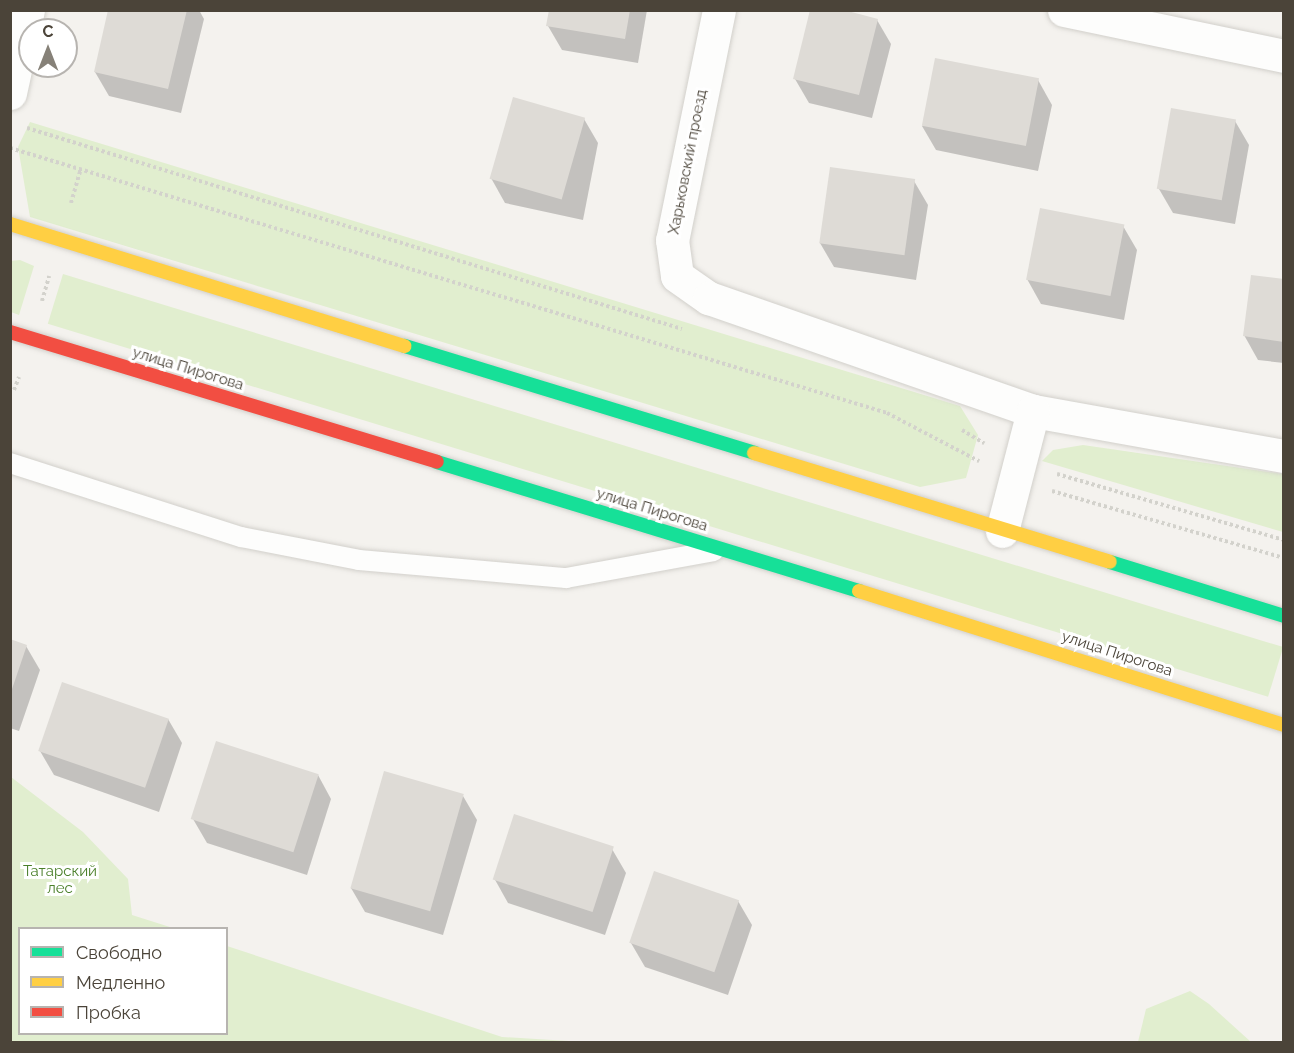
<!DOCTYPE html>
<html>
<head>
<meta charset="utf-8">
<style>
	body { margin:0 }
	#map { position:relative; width:1294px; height:1053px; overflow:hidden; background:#f4f2ee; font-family:Raleway,sans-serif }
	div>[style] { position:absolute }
	.green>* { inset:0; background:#e1eecf; transform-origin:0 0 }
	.shadow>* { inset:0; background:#0003 }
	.building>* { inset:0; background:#dedbd6; transform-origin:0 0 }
	.path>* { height:4px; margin-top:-2px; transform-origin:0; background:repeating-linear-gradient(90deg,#d3d2cc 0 3px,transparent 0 6px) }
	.roads { filter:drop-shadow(0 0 2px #d2d0cb) drop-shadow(0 0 2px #d2d0cb) }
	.lane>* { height:20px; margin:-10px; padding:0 10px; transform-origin:10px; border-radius:10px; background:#fdfdfc }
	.street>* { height:33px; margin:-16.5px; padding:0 16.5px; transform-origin:16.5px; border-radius:16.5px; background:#fdfdfc }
	.fast>* { height:14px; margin:-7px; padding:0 7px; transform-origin:7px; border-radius:7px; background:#16e098 }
	.slow>* { height:14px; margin:-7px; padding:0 7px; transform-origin:7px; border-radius:7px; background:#ffcf43 }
	.jam>* { height:14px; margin:-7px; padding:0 7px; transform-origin:7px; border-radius:7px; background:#f24e42 }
	span { translate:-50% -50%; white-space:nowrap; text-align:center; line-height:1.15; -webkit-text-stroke:6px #fff; paint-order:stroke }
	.street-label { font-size:15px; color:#4b4439 }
	.park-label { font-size:15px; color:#4a7f2a }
	.frame { position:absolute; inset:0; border:12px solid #4b4439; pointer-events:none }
	.legend { position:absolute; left:18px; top:927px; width:210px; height:108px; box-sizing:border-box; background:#fff; border:2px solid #b7b4b0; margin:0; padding:8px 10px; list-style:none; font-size:18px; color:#4b4439 }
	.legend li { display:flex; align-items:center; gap:12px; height:30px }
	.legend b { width:30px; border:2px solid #b7b4b0 }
	.north { position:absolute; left:18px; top:18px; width:60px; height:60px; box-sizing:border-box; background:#fff; border:2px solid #b7b4b0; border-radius:50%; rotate:0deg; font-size:16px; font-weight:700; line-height:24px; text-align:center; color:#4b4439 }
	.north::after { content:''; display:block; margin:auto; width:21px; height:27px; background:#868178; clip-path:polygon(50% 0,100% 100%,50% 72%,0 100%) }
</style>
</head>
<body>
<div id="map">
	<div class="green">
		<div style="clip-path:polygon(30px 122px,960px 406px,978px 435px,966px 478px,920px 487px,30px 217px,18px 147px)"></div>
		<div style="clip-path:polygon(20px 260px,34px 266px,19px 315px,11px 312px,10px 261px)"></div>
		<div style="left:63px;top:274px;width:1276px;height:52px;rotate:17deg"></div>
		<div style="clip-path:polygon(1083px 445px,1283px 474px,1283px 532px,1042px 461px,1053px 450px)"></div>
		<div style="clip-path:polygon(11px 777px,83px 832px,128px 879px,132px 915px,173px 928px,20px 928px,20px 1034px,226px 1034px,227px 946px,502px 1037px,585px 1042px,11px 1042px)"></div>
		<div style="clip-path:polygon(1190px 991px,1209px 1004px,1251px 1042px,1138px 1042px,1146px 1009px)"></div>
	</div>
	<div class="shadow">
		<div style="clip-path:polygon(110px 10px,199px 10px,204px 19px,181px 113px,109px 96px,95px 72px)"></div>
		<div style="clip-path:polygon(551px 10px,647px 10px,638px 63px,562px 50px,548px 26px)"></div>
		<div style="clip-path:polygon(877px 20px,891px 44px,872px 118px,809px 103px,795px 79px)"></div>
		<div style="clip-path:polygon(1038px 80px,1052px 105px,1038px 171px,936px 150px,922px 126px)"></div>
		<div style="clip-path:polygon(584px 119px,598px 143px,583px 220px,505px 203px,491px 178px)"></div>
		<div style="clip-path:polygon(1235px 121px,1249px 145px,1235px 224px,1173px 213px,1159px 189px)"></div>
		<div style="clip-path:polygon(914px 181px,928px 205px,916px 280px,834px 267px,820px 243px)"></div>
		<div style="clip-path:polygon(1123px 226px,1137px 250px,1124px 320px,1041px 304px,1027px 279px)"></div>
		<div style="clip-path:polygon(1284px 280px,1284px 363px,1258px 360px,1244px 335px)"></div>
		<div style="clip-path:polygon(10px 640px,26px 646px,40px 670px,19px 731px,10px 728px)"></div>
		<div style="clip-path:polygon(168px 719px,182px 743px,159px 812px,54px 775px,40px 751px)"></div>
		<div style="clip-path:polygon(318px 775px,331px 799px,307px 875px,207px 843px,193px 819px)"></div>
		<div style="clip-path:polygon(463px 796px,477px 820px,443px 935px,365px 912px,351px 888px)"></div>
		<div style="clip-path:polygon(612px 849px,626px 873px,605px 935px,508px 903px,494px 878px)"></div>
		<div style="clip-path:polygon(738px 901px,752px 925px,728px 995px,645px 967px,631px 943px)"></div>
	</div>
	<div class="building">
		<div style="clip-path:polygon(108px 10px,187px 10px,168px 89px,94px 72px)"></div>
		<div style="clip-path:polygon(549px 10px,630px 10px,625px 39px,546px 26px)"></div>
		<div style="clip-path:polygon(810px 10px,844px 10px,878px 19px,859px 95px,793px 79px)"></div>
		<div style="left:935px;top:58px;width:106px;height:69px;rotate:11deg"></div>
		<div style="left:513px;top:97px;width:75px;height:85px;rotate:16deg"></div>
		<div style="left:1171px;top:108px;width:66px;height:82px;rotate:10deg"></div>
		<div style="left:830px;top:167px;width:86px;height:77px;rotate:8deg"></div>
		<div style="left:1040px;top:208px;width:86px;height:73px;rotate:11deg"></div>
		<div style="clip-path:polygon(1251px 275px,1284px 279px,1284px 342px,1243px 336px)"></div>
		<div style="clip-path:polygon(10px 639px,27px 645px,11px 692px,10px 692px)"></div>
		<div style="left:62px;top:682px;width:113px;height:73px;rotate:19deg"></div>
		<div style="left:216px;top:741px;width:108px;height:82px;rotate:18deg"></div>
		<div style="left:384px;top:771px;width:83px;height:122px;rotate:16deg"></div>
		<div style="left:514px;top:814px;width:105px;height:69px;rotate:18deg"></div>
		<div style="left:654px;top:871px;width:90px;height:76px;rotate:19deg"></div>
	</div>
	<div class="path">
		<div style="left:27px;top:128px;width:685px;rotate:17.06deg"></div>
		<div style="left:10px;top:148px;width:916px;rotate:16.81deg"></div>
		<div style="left:887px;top:413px;width:104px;rotate:27.6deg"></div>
		<div style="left:71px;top:203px;width:35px;rotate:-74deg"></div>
		<div style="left:42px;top:301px;width:26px;rotate:-74deg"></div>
		<div style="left:14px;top:390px;width:14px;rotate:-69deg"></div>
		<div style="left:962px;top:430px;width:26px;rotate:31deg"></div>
		<div style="left:1057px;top:474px;width:236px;rotate:16.2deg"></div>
		<div style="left:1052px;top:491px;width:241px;rotate:16.1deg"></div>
	</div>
	<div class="roads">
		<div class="lane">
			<div style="left:10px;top:463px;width:243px;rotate:17.8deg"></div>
			<div style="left:241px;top:537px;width:120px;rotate:11deg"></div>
			<div style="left:359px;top:560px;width:208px;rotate:5deg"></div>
			<div style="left:566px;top:578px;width:150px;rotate:-10.3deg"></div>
		</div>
		<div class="street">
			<div style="left:719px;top:10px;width:235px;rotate:101.5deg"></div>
			<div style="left:672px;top:240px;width:36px;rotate:82deg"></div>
			<div style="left:677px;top:276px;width:39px;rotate:35deg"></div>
			<div style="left:709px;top:298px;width:343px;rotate:19.2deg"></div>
			<div style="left:1033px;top:411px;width:255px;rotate:10.2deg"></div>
			<div style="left:1064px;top:10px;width:225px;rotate:11.8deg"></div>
			<div style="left:10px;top:93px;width:85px;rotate:-77.8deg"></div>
			<div style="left:1002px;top:531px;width:124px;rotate:-75.5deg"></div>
		</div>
		<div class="fast">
			<div style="left:405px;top:346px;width:365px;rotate:17deg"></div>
			<div style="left:437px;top:462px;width:441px;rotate:17deg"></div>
			<div style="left:1110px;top:562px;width:182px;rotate:17.2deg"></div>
		</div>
		<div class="slow">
			<div style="left:10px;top:224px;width:413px;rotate:17.2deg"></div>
			<div style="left:754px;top:453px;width:372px;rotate:17deg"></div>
			<div style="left:859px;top:591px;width:446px;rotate:17.5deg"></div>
		</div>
		<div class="jam">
			<div style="left:10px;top:332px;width:446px;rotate:16.9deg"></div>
		</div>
	</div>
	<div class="street-label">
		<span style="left:688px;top:162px;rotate:-79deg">Харьковский проезд</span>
		<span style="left:188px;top:369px;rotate:17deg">улица Пирогова</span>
		<span style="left:652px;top:510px;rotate:17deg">улица Пирогова</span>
		<span style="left:1117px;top:654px;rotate:18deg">улица Пирогова</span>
	</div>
	<div class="park-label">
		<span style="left:60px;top:880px">Татарский<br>лес</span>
	</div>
	<div class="frame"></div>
	<ul class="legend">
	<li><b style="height:8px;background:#16e098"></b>Свободно</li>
	<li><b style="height:8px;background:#ffcf43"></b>Медленно</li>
	<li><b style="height:8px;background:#f24e42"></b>Пробка</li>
	</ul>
	<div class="north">С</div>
</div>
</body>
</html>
